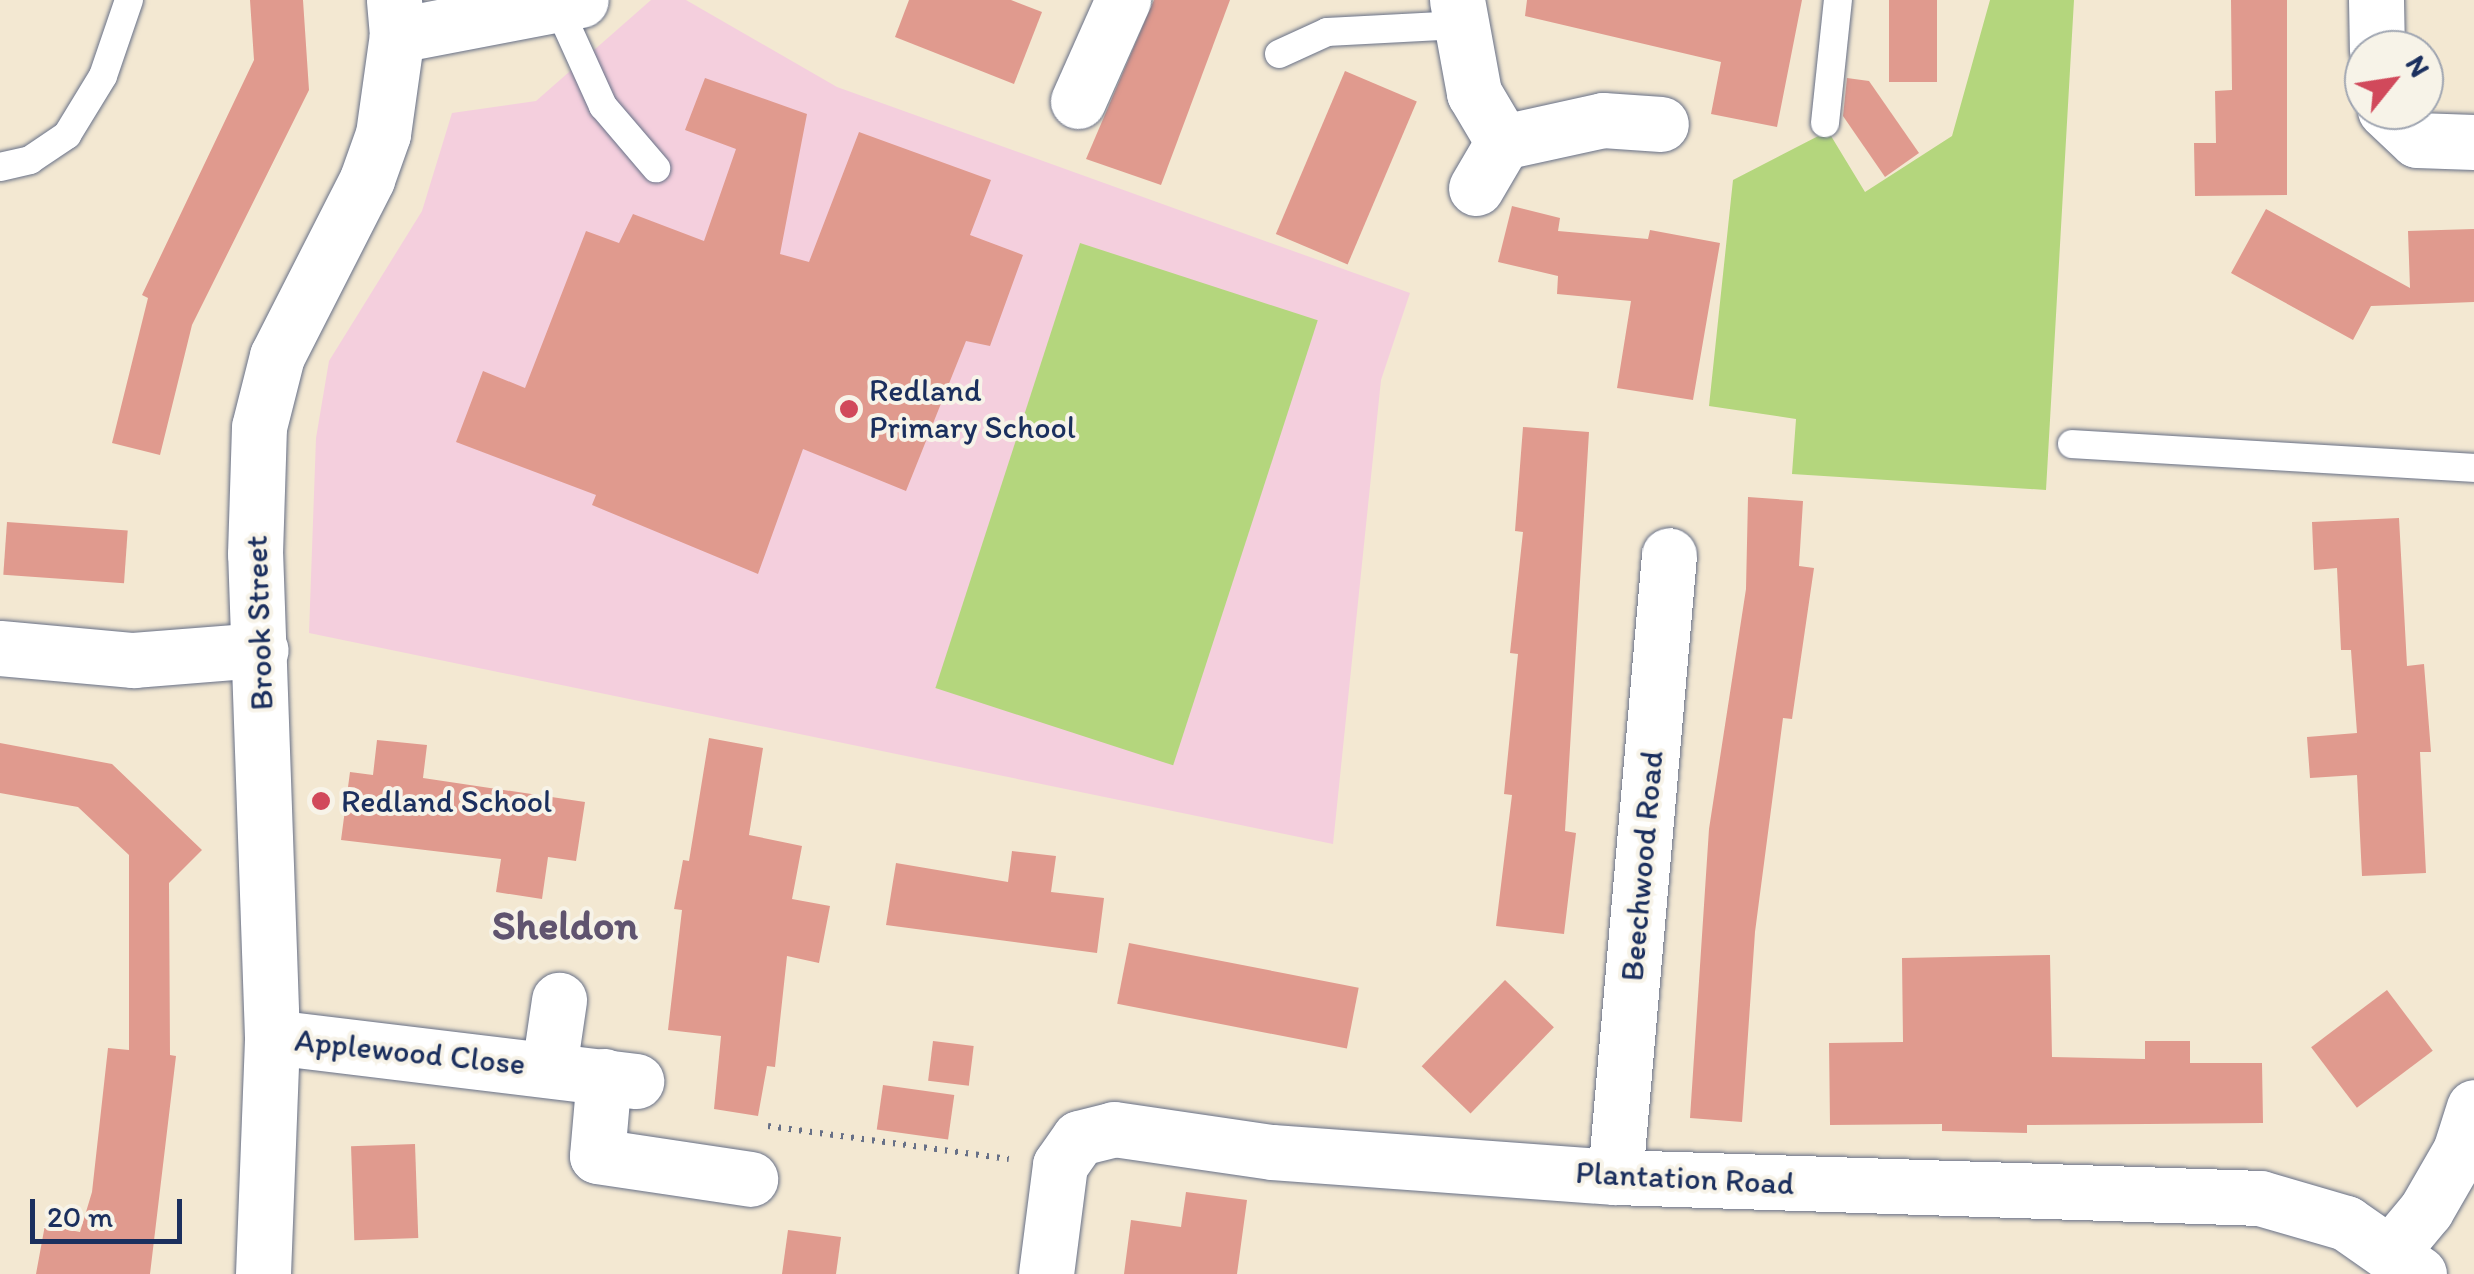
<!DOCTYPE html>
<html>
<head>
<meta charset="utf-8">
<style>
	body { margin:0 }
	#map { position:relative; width:2474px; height:1274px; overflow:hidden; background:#f3e8d2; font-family:Itim,sans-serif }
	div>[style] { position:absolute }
	.built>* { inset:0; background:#f4cfdd }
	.green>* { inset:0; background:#b4d67d; transform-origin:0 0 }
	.building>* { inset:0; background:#e09a8e; transform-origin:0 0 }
	.path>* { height:6px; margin-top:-3px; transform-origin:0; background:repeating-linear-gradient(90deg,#677087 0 2.5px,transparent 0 10.5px) }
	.roads { filter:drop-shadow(0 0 2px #677087) drop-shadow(0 0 2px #677087) }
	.lane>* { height:28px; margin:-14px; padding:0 14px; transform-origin:14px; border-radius:14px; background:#fff }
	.street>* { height:55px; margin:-27.5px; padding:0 27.5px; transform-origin:27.5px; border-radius:27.5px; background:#fff }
	.dots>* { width:28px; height:28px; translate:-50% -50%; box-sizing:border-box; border:5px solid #f7f3e8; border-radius:50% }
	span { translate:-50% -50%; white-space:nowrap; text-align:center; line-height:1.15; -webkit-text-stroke:8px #f7f3e8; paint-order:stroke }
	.poi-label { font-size:32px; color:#1b2f5e }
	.left { translate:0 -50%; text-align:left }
	.street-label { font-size:32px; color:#1b2f5e }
	.district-label { font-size:42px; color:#60546f; font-weight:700 }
	.north { position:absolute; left:2344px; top:30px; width:100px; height:100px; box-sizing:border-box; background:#f7f3e8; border:2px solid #9fa5b1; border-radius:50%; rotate:60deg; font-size:28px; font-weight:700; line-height:40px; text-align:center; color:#1b2f5e }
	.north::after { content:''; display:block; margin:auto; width:35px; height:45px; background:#d1495b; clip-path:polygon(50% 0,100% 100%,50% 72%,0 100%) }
	.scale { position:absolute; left:30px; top:1199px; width:152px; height:45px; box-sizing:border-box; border:5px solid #1b2f5e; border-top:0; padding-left:12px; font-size:30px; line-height:35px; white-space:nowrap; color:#1b2f5e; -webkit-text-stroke:8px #f7f3e8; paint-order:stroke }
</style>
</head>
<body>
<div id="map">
	<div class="built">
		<div style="clip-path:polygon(651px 0,686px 0,837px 87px,1410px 293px,1381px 380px,1333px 844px,309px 633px,316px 438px,329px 361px,422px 211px,452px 113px,536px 101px)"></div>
	</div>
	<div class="green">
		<div style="clip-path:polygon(1990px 0,2074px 0,2046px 490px,1792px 474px,1796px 419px,1709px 406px,1733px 180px,1828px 131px,1865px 192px,1952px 136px)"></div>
		<div style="left:1080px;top:243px;width:250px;height:468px;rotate:18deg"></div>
	</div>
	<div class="building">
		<div style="clip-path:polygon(250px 0,303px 0,309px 90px,192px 325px,160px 455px,112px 443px,148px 298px,142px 295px,254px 60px)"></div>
		<div style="clip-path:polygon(909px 0,1011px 0,1042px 12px,1014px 84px,895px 37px)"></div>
		<div style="clip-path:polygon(1154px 0,1230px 0,1161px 185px,1086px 159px)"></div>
		<div style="clip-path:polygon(1527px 0,1802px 0,1777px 127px,1711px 114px,1721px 62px,1525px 16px)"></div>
		<div style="left:1889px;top:0;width:48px;height:82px"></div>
		<div style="clip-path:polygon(2231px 0,2287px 0,2287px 195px,2195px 196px,2194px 143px,2216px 143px,2215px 91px,2232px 90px)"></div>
		<div style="left:1345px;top:71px;width:78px;height:177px;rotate:23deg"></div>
		<div style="clip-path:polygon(705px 78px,807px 114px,780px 254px,809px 262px,859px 132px,991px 180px,970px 235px,1023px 255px,990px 346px,966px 341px,906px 491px,803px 449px,758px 574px,592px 505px,596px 495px,456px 442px,483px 371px,525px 388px,586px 231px,619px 243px,633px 214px,704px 241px,736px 149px,685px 130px)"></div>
		<div style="clip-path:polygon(1847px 78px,1869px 81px,1919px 153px,1885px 177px,1843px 116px)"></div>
		<div style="clip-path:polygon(1512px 206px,1560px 218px,1558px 231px,1648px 239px,1650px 230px,1720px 243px,1693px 400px,1617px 388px,1631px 301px,1557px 294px,1558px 276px,1498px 262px)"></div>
		<div style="clip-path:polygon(2266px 209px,2410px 288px,2408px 231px,2474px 229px,2474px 302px,2371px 306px,2353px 340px,2231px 273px)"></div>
		<div style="clip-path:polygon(1523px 427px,1589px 432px,1565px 831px,1576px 833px,1564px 934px,1496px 926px,1512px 795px,1504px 794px,1518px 654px,1510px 653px,1523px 532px,1515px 531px)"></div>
		<div style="clip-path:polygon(1748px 497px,1803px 501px,1799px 566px,1814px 568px,1792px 719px,1783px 718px,1755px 932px,1742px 1122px,1690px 1118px,1709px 829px,1746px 589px)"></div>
		<div style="clip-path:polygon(2399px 518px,2407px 666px,2424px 664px,2431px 752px,2420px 752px,2426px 873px,2362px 876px,2357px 775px,2310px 778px,2307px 737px,2357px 733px,2351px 650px,2341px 650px,2337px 568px,2314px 570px,2312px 522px)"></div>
		<div style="left:7px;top:522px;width:121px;height:53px;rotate:4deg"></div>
		<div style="clip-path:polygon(709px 738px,763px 748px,749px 835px,802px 846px,792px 899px,830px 906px,819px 963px,787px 956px,775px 1067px,767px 1066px,758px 1116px,714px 1109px,721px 1036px,668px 1030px,682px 910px,674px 909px,683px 860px,689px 861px)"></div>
		<div style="clip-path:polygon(377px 740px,427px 745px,423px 778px,585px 802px,576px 861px,548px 857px,542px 899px,496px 892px,501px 859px,341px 840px,350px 772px,373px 775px)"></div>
		<div style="clip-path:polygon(0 743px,112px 764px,202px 850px,169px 883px,170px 1055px,176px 1056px,150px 1274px,36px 1274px,45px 1225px,80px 1232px,92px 1192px,108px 1048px,129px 1050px,129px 855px,78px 807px,0 793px)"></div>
		<div style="clip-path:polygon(1012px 851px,1056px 856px,1051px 892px,1104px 898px,1097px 953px,886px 925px,896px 863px,1008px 882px)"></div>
		<div style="left:1129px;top:943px;width:234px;height:62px;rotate:11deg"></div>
		<div style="clip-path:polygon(2050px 955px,2052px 1057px,2145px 1059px,2145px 1041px,2190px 1041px,2190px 1063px,2262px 1063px,2263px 1123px,2027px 1125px,2027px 1133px,1942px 1131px,1942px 1124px,1830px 1125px,1829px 1043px,1903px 1042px,1902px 958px)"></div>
		<div style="left:1505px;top:980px;width:68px;height:120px;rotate:44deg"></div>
		<div style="left:2387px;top:990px;width:76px;height:95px;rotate:53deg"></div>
		<div style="left:933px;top:1041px;width:41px;height:40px;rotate:7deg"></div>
		<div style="left:883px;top:1085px;width:72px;height:45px;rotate:8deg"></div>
		<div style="left:415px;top:1144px;width:94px;height:64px;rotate:88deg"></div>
		<div style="clip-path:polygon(1186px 1192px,1247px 1200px,1237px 1274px,1124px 1274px,1131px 1220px,1181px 1227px)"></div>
		<div style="clip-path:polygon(788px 1230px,841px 1237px,836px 1274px,782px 1274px)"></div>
	</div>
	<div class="path">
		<div style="left:768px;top:1126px;width:243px;rotate:7.8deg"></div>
	</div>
	<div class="roads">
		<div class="lane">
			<div style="left:559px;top:9px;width:107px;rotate:65.6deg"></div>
			<div style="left:603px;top:106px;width:82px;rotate:49.5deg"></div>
			<div style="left:1279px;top:54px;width:53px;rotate:-24.6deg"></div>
			<div style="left:1327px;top:32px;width:133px;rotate:-3deg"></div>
			<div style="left:1825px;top:123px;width:124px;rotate:-84deg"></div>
			<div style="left:0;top:167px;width:31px;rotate:-13deg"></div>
			<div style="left:30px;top:160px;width:45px;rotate:-34deg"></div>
			<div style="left:67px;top:135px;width:69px;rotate:-58.6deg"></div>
			<div style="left:103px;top:76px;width:80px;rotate:-71.1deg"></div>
			<div style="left:2072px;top:444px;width:403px;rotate:3.4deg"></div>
		</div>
		<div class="street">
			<div style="left:1457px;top:0;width:95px;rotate:79.6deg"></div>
			<div style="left:1474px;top:93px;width:57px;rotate:59.4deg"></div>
			<div style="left:2376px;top:0;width:50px;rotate:88.9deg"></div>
			<div style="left:397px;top:35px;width:187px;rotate:-10.8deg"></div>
			<div style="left:1078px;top:101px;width:111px;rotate:-66deg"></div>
			<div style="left:2385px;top:110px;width:44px;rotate:43.2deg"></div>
			<div style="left:2417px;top:140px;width:57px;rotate:2deg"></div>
			<div style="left:1476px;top:188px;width:53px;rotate:-59.6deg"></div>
			<div style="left:1503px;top:142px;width:102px;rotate:-12.4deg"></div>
			<div style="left:1603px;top:120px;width:58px;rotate:3.9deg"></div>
			<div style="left:0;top:648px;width:134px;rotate:5.2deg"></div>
			<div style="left:133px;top:660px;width:128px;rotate:-4.5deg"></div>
			<div style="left:272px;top:1037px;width:367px;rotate:6.9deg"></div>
			<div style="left:549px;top:1068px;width:69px;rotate:-81.6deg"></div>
			<div style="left:604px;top:1076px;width:80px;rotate:95deg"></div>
			<div style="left:597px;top:1156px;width:155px;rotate:8.5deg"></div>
			<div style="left:1615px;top:1177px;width:624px;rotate:-85.04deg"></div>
			<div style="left:2391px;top:1252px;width:55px;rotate:-50.2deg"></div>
			<div style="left:2426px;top:1210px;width:68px;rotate:-60deg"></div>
			<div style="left:2460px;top:1151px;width:46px;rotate:-72.3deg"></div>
			<div style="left:263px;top:1274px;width:237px;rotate:-87.8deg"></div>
			<div style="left:272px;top:1037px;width:483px;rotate:-92deg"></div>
			<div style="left:255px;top:554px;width:127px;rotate:-88.2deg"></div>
			<div style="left:259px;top:427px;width:73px;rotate:-75.8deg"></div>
			<div style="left:277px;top:356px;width:199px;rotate:-63deg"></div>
			<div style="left:367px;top:179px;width:48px;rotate:-70.4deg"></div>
			<div style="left:383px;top:134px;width:100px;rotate:-82deg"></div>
			<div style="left:397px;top:35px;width:35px;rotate:-95deg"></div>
			<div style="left:1046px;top:1274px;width:110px;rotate:-82.7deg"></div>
			<div style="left:1060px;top:1165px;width:33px;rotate:-55deg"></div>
			<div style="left:1079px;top:1138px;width:36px;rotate:-14deg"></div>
			<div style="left:1114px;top:1129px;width:160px;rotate:8.3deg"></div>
			<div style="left:1272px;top:1152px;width:344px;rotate:4.2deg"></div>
			<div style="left:1615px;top:1177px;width:645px;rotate:1.86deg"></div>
			<div style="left:2260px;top:1198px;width:90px;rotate:16.2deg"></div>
			<div style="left:2346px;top:1223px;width:89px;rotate:34.9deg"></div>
		</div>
	</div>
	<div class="dots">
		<div style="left:849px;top:409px;background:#d1495b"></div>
		<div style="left:321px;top:801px;background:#d1495b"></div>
	</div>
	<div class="poi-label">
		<span class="left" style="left:869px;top:409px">Redland<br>Primary School</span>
		<span class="left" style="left:341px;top:801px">Redland School</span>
	</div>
	<div class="street-label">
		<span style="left:259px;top:623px;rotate:-92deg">Brook Street</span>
		<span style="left:1642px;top:866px;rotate:-85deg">Beechwood Road</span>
		<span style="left:410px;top:1052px;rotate:6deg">Applewood Close</span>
		<span style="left:1685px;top:1178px;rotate:3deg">Plantation Road</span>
	</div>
	<div class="district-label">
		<span style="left:565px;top:925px">Sheldon</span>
	</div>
	<div class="north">N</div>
	<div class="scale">20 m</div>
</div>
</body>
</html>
